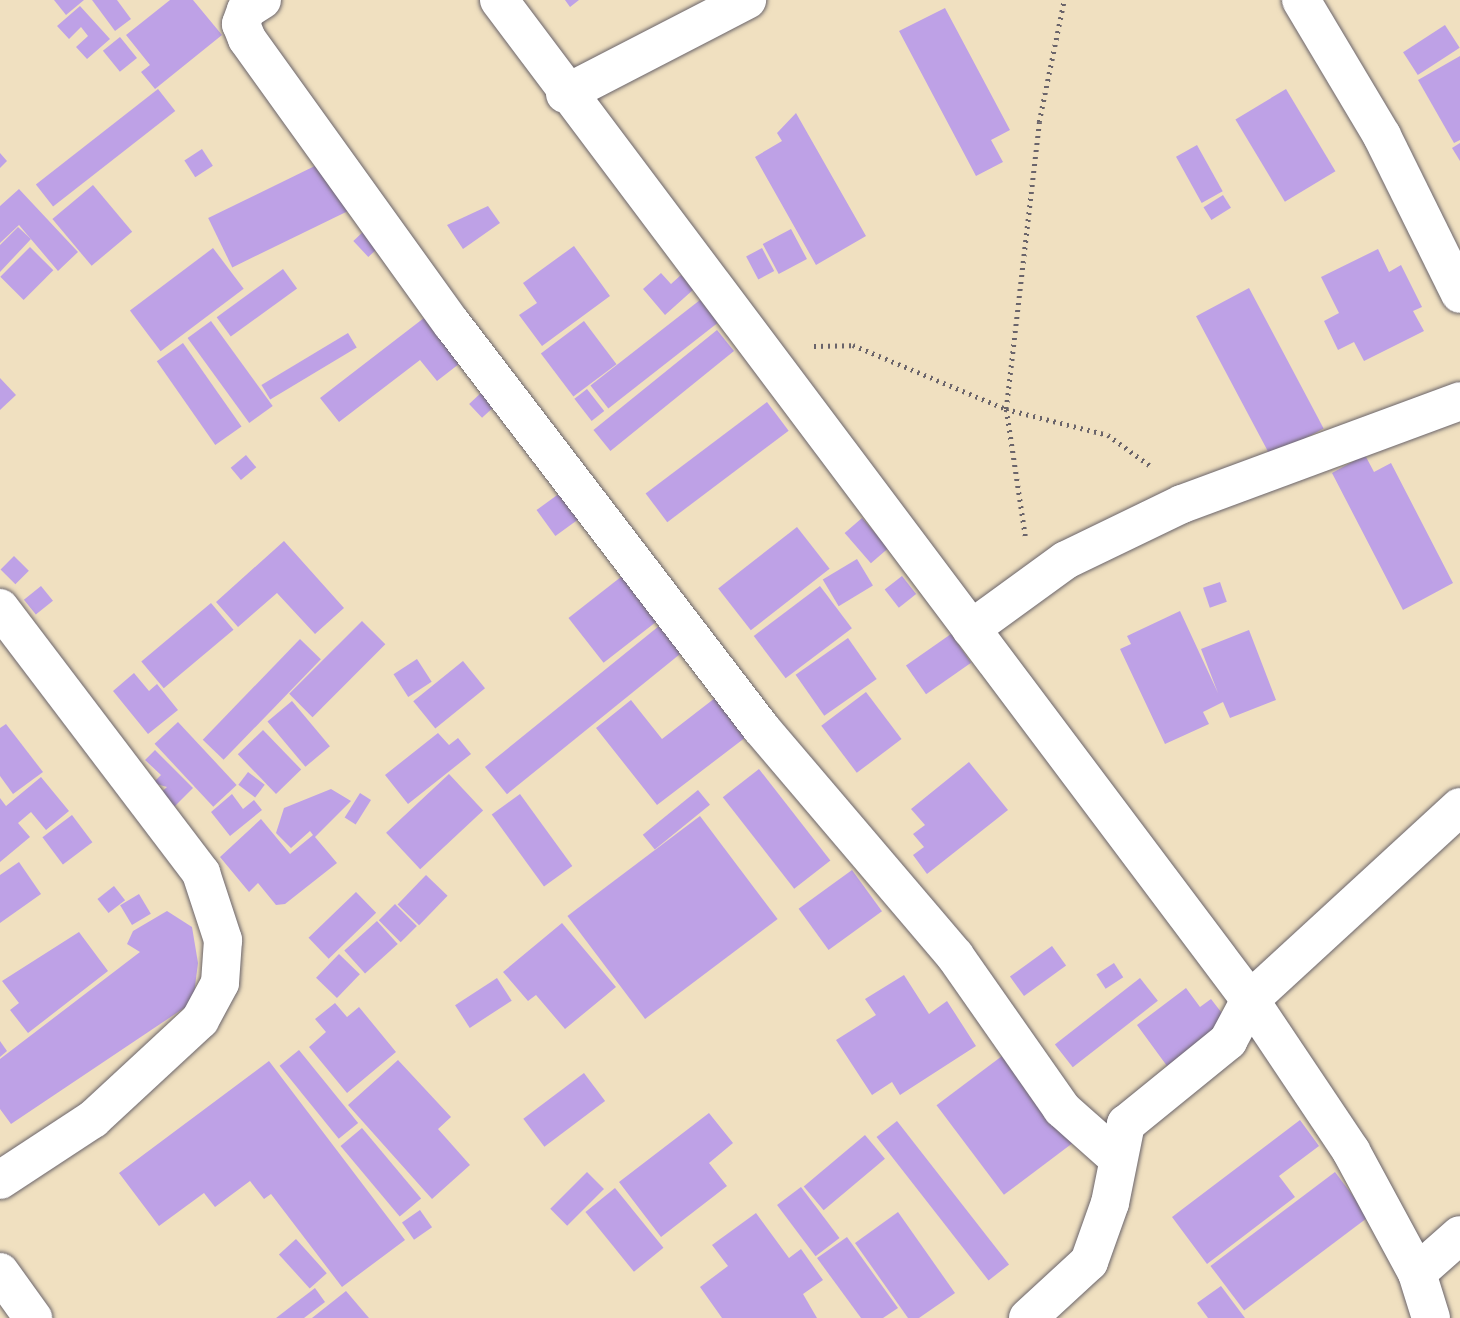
<!DOCTYPE html>
<html>
<head>
<meta charset="utf-8">
<style>
	body { margin:0 }
	#map { position:relative; width:1460px; height:1318px; overflow:hidden; background:#f0e0c0; font-family:Sriracha,sans-serif }
	div>[style] { position:absolute }
	.building>* { inset:0; background:#bea1e6; transform-origin:0 0 }
	.path>* { height:4.5px; margin-top:-2.25px; transform-origin:0; background:repeating-linear-gradient(90deg,#6a646a 0 2px,transparent 0 7px) }
	.roads { filter:drop-shadow(0 0 2px #6a646a) drop-shadow(0 0 2px #6a646a) }
	.minor>* { height:38px; margin:-19px; padding:0 19px; transform-origin:19px; border-radius:19px; background:#fff }
	span { translate:-50% -50%; white-space:nowrap; text-align:center; line-height:1.15; -webkit-text-stroke:5px #fcf5e5; paint-order:stroke }
</style>
</head>
<body>
<div id="map">
	<div class="building">
		<div style="clip-path:polygon(54px 0,84px 0,66px 15px)"></div>
		<div style="clip-path:polygon(92px 0,117px 0,131px 19px,115px 31px)"></div>
		<div style="clip-path:polygon(170px 0,193px 0,222px 35px,155px 89px,141px 72px,150px 65px,126px 35px)"></div>
		<div style="clip-path:polygon(565px 0,579px 0,570px 7px)"></div>
		<div style="clip-path:polygon(80px 6px,110px 39px,87px 59px,76px 47px,88px 36px,81px 27px,69px 39px,57px 26px)"></div>
		<div style="clip-path:polygon(945px 8px,1010px 130px,991px 140px,1003px 162px,976px 176px,899px 31px)"></div>
		<div style="left:1445px;top:25px;width:27px;height:50px;rotate:57deg"></div>
		<div style="left:120px;top:37px;width:27px;height:22px;rotate:51deg"></div>
		<div style="clip-path:polygon(1460px 56px,1460px 140px,1454px 143px,1418px 80px)"></div>
		<div style="left:158px;top:89px;width:28px;height:155px;rotate:52deg"></div>
		<div style="left:1286px;top:89px;width:96px;height:59px;rotate:59deg"></div>
		<div style="clip-path:polygon(796px 113px,866px 236px,816px 265px,755px 157px,782px 141px,777px 133px)"></div>
		<div style="clip-path:polygon(1460px 143px,1460px 161px,1452px 148px)"></div>
		<div style="left:1197px;top:145px;width:53px;height:24px;rotate:61deg"></div>
		<div style="left:202px;top:149px;width:20px;height:21px;rotate:57deg"></div>
		<div style="clip-path:polygon(0 153px,7px 161px,0 168px)"></div>
		<div style="left:325px;top:161px;width:55px;height:130px;rotate:64deg"></div>
		<div style="left:93px;top:185px;width:61px;height:53px;rotate:50deg"></div>
		<div style="clip-path:polygon(19px 189px,78px 252px,58px 271px,19px 225px,0 243px,0 206px)"></div>
		<div style="left:1223px;top:195px;width:15px;height:23px;rotate:58deg"></div>
		<div style="clip-path:polygon(488px 206px,500px 223px,463px 249px,447px 225px)"></div>
		<div style="clip-path:polygon(18px 227px,31px 239px,0 272px,0 245px)"></div>
		<div style="left:791px;top:229px;width:34px;height:32px;rotate:62deg"></div>
		<div style="left:365px;top:230px;width:22px;height:16px;rotate:47deg"></div>
		<div style="clip-path:polygon(574px 246px,610px 296px,542px 346px,519px 315px,537px 303px,523px 283px)"></div>
		<div style="left:30px;top:247px;width:33px;height:42px;rotate:45deg"></div>
		<div style="left:213px;top:248px;width:51px;height:104px;rotate:53deg"></div>
		<div style="left:762px;top:248px;width:26px;height:18px;rotate:62deg"></div>
		<div style="clip-path:polygon(1378px 249px,1389px 272px,1401px 265px,1422px 307px,1413px 311px,1424px 331px,1364px 361px,1354px 342px,1338px 350px,1324px 321px,1339px 313px,1321px 277px)"></div>
		<div style="left:283px;top:269px;width:24px;height:82px;rotate:54deg"></div>
		<div style="clip-path:polygon(661px 273px,671px 284px,681px 275px,694px 289px,665px 315px,643px 289px)"></div>
		<div style="left:1249px;top:288px;width:159px;height:60px;rotate:62deg"></div>
		<div style="left:700px;top:300px;width:29px;height:139px;rotate:52deg"></div>
		<div style="clip-path:polygon(433px 311px,468px 357px,437px 381px,420px 360px,339px 422px,320px 398px)"></div>
		<div style="left:211px;top:321px;width:105px;height:29px;rotate:54deg"></div>
		<div style="left:584px;top:321px;width:54px;height:54px;rotate:53deg"></div>
		<div style="left:717px;top:330px;width:27px;height:159px;rotate:51deg"></div>
		<div style="left:348px;top:333px;width:17px;height:101px;rotate:59deg"></div>
		<div style="left:183px;top:343px;width:102px;height:32px;rotate:55deg"></div>
		<div style="clip-path:polygon(0 378px,16px 395px,0 410px)"></div>
		<div style="left:587px;top:389px;width:28px;height:16px;rotate:52deg"></div>
		<div style="left:483px;top:391px;width:19px;height:19px;rotate:47deg"></div>
		<div style="left:767px;top:402px;width:36px;height:152px;rotate:53deg"></div>
		<div style="left:246px;top:455px;width:16px;height:20px;rotate:50deg"></div>
		<div style="clip-path:polygon(1365px 455px,1374px 472px,1391px 463px,1453px 583px,1403px 610px,1332px 473px)"></div>
		<div style="left:560px;top:493px;width:32px;height:29px;rotate:54deg"></div>
		<div style="left:862px;top:518px;width:40px;height:23px;rotate:49deg"></div>
		<div style="left:797px;top:527px;width:53px;height:100px;rotate:52deg"></div>
		<div style="clip-path:polygon(284px 541px,344px 608px,315px 634px,277px 593px,238px 627px,216px 602px)"></div>
		<div style="left:14px;top:556px;width:21px;height:19px;rotate:45deg"></div>
		<div style="left:857px;top:559px;width:31px;height:40px;rotate:59deg"></div>
		<div style="left:626px;top:573px;width:57px;height:73px;rotate:52deg"></div>
		<div style="left:902px;top:576px;width:23px;height:22px;rotate:52deg"></div>
		<div style="left:1220px;top:582px;width:21px;height:18px;rotate:71deg"></div>
		<div style="left:41px;top:586px;width:19px;height:22px;rotate:51deg"></div>
		<div style="left:820px;top:586px;width:53px;height:83px;rotate:53deg"></div>
		<div style="left:211px;top:603px;width:35px;height:91px;rotate:50deg"></div>
		<div style="clip-path:polygon(1180px 611px,1218px 693px,1201px 649px,1249px 630px,1276px 700px,1230px 718px,1223px 702px,1203px 712px,1209px 724px,1165px 744px,1120px 649px,1131px 644px,1127px 636px)"></div>
		<div style="left:362px;top:621px;width:33px;height:103px;rotate:45deg"></div>
		<div style="left:659px;top:626px;width:35px;height:224px;rotate:51deg"></div>
		<div style="left:951px;top:634px;width:35px;height:55px;rotate:55deg"></div>
		<div style="left:848px;top:638px;width:50px;height:64px;rotate:55deg"></div>
		<div style="left:300px;top:639px;width:29px;height:140px;rotate:44deg"></div>
		<div style="left:417px;top:659px;width:27px;height:28px;rotate:57deg"></div>
		<div style="left:463px;top:661px;width:35px;height:64px;rotate:51deg"></div>
		<div style="clip-path:polygon(134px 673px,149px 691px,157px 684px,178px 710px,148px 734px,113px 691px)"></div>
		<div style="left:866px;top:692px;width:59px;height:56px;rotate:53deg"></div>
		<div style="clip-path:polygon(715px 698px,746px 737px,657px 805px,596px 728px,631px 700px,662px 739px)"></div>
		<div style="left:292px;top:701px;width:59px;height:32px;rotate:50deg"></div>
		<div style="left:178px;top:722px;width:86px;height:32px;rotate:47deg"></div>
		<div style="clip-path:polygon(6px 724px,43px 772px,13px 794px,0 776px,0 728px)"></div>
		<div style="left:263px;top:730px;width:55px;height:35px;rotate:46deg"></div>
		<div style="clip-path:polygon(438px 733px,449px 745px,458px 738px,471px 754px,408px 804px,385px 775px)"></div>
		<div style="clip-path:polygon(155px 750px,193px 788px,171px 810px,157px 796px,167px 787px,153px 783px,161px 775px,145px 760px)"></div>
		<div style="clip-path:polygon(969px 762px,1008px 810px,927px 874px,913px 855px,924px 847px,913px 834px,925px 825px,911px 809px)"></div>
		<div style="left:759px;top:769px;width:116px;height:46px;rotate:52deg"></div>
		<div style="left:248px;top:772px;width:21px;height:16px;rotate:37deg"></div>
		<div style="left:449px;top:774px;width:50px;height:86px;rotate:47deg"></div>
		<div style="clip-path:polygon(41px 777px,69px 811px,46px 830px,31px 812px,18px 823px,30px 837px,0 862px,0 798px,6px 806px)"></div>
		<div style="clip-path:polygon(331px 789px,351px 801px,315px 837px,337px 863px,285px 904px,276px 905px,258px 883px,249px 892px,220px 857px,261px 819px,290px 854px,313px 835px,310px 831px,291px 848px,276px 833px,284px 808px)"></div>
		<div style="left:698px;top:790px;width:19px;height:71px;rotate:51deg"></div>
		<div style="left:360px;top:793px;width:13px;height:29px;rotate:32deg"></div>
		<div style="clip-path:polygon(232px 794px,243px 809px,254px 800px,262px 810px,230px 836px,211px 812px)"></div>
		<div style="left:520px;top:794px;width:89px;height:35px;rotate:54deg"></div>
		<div style="left:72px;top:815px;width:34px;height:37px;rotate:53deg"></div>
		<div style="left:700px;top:816px;width:129px;height:166px;rotate:53deg"></div>
		<div style="clip-path:polygon(19px 862px,41px 894px,0 923px,0 875px)"></div>
		<div style="left:852px;top:870px;width:51px;height:66px;rotate:54deg"></div>
		<div style="left:426px;top:875px;width:30px;height:41px;rotate:44deg"></div>
		<div style="left:114px;top:886px;width:18px;height:21px;rotate:52deg"></div>
		<div style="left:356px;top:892px;width:29px;height:66px;rotate:46deg"></div>
		<div style="left:139px;top:894px;width:23px;height:22px;rotate:59deg"></div>
		<div style="left:395px;top:904px;width:31px;height:23px;rotate:45deg"></div>
		<div style="clip-path:polygon(167px 911px,192px 927px,198px 963px,193px 1002px,11px 1124px,0 1109px,0 1059px,140px 952px,127px 944px,133px 931px)"></div>
		<div style="left:377px;top:921px;width:31px;height:44px;rotate:48deg"></div>
		<div style="clip-path:polygon(562px 923px,616px 987px,565px 1029px,536px 995px,528px 1001px,503px 972px)"></div>
		<div style="clip-path:polygon(79px 932px,108px 971px,28px 1033px,10px 1010px,19px 1003px,2px 981px)"></div>
		<div style="left:1052px;top:946px;width:24px;height:52px;rotate:54deg"></div>
		<div style="left:339px;top:954px;width:29px;height:33px;rotate:44deg"></div>
		<div style="left:1114px;top:963px;width:17px;height:21px;rotate:57deg"></div>
		<div style="clip-path:polygon(904px 975px,929px 1014px,947px 1001px,976px 1046px,900px 1095px,892px 1082px,872px 1095px,836px 1040px,876px 1015px,865px 999px)"></div>
		<div style="left:497px;top:978px;width:27px;height:50px;rotate:57deg"></div>
		<div style="left:1140px;top:978px;width:29px;height:108px;rotate:52deg"></div>
		<div style="clip-path:polygon(1186px 988px,1200px 1007px,1211px 999px,1228px 1021px,1167px 1066px,1137px 1025px)"></div>
		<div style="clip-path:polygon(335px 1003px,347px 1017px,359px 1007px,396px 1052px,347px 1093px,309px 1047px,326px 1032px,315px 1019px)"></div>
		<div style="clip-path:polygon(0 1041px,7px 1051px,0 1057px)"></div>
		<div style="left:299px;top:1050px;width:94px;height:25px;rotate:51deg"></div>
		<div style="left:1006px;top:1053px;width:112px;height:87px;rotate:53deg"></div>
		<div style="clip-path:polygon(398px 1060px,451px 1117px,438px 1129px,470px 1165px,432px 1199px,348px 1105px)"></div>
		<div style="clip-path:polygon(269px 1061px,405px 1240px,342px 1287px,271px 1194px,264px 1199px,250px 1181px,215px 1207px,204px 1193px,159px 1226px,119px 1173px)"></div>
		<div style="left:584px;top:1073px;width:35px;height:76px;rotate:53deg"></div>
		<div style="clip-path:polygon(709px 1113px,733px 1143px,709px 1163px,727px 1186px,661px 1237px,619px 1182px)"></div>
		<div style="clip-path:polygon(1300px 1120px,1319px 1146px,1279px 1176px,1295px 1197px,1207px 1264px,1172px 1217px)"></div>
		<div style="left:897px;top:1121px;width:182px;height:26px;rotate:52deg"></div>
		<div style="left:362px;top:1128px;width:92px;height:28px;rotate:50deg"></div>
		<div style="left:865px;top:1135px;width:31px;height:80px;rotate:50deg"></div>
		<div style="left:587px;top:1172px;width:24px;height:52px;rotate:45deg"></div>
		<div style="left:1335px;top:1172px;width:56px;height:156px;rotate:53deg"></div>
		<div style="left:801px;top:1187px;width:64px;height:30px;rotate:53deg"></div>
		<div style="left:615px;top:1188px;width:77px;height:38px;rotate:51deg"></div>
		<div style="left:420px;top:1210px;width:21px;height:22px;rotate:55deg"></div>
		<div style="clip-path:polygon(898px 1212px,955px 1293px,919px 1318px,908px 1318px,855px 1243px)"></div>
		<div style="clip-path:polygon(756px 1213px,789px 1258px,801px 1249px,823px 1280px,803px 1294px,817px 1318px,722px 1318px,700px 1287px,728px 1266px,712px 1245px)"></div>
		<div style="clip-path:polygon(847px 1237px,898px 1308px,883px 1318px,861px 1318px,817px 1258px)"></div>
		<div style="left:296px;top:1239px;width:46px;height:23px;rotate:48deg"></div>
		<div style="clip-path:polygon(1221px 1286px,1245px 1318px,1208px 1318px,1197px 1303px)"></div>
		<div style="clip-path:polygon(315px 1288px,325px 1302px,304px 1318px,276px 1318px)"></div>
		<div style="clip-path:polygon(346px 1291px,369px 1318px,312px 1318px)"></div>
	</div>
	<div class="path">
		<div style="left:814px;top:346px;width:39px;rotate:-1deg"></div>
		<div style="left:853px;top:345px;width:166px;rotate:22.7deg"></div>
		<div style="left:1006px;top:409px;width:105px;rotate:14.3deg"></div>
		<div style="left:1108px;top:435px;width:54px;rotate:36deg"></div>
		<div style="left:1025px;top:536px;width:128px;rotate:-98.5deg"></div>
		<div style="left:1006px;top:409px;width:289px;rotate:-83.4deg"></div>
		<div style="left:1039px;top:122px;width:125px;rotate:-78.4deg"></div>
	</div>
	<div class="roads">
		<div class="minor">
			<div style="left:262px;top:0;width:19px;rotate:148deg"></div>
			<div style="left:246px;top:10px;width:15px;rotate:110deg"></div>
			<div style="left:241px;top:24px;width:16px;rotate:68deg"></div>
			<div style="left:247px;top:39px;width:351px;rotate:54.3deg"></div>
			<div style="left:452px;top:324px;width:509px;rotate:52.59deg"></div>
			<div style="left:761px;top:728px;width:299px;rotate:49.6deg"></div>
			<div style="left:955px;top:956px;width:187px;rotate:55deg"></div>
			<div style="left:1062px;top:1109px;width:71px;rotate:41.6deg"></div>
			<div style="left:499px;top:0;width:1251px;rotate:53.09deg"></div>
			<div style="left:1250px;top:1000px;width:182px;rotate:56.2deg"></div>
			<div style="left:1351px;top:1151px;width:139px;rotate:61.6deg"></div>
			<div style="left:1417px;top:1273px;width:47px;rotate:72.7deg"></div>
			<div style="left:1301px;top:0;width:158px;rotate:59.2deg"></div>
			<div style="left:1382px;top:136px;width:176px;rotate:63.7deg"></div>
			<div style="left:565px;top:94px;width:205px;rotate:-27.3deg"></div>
			<div style="left:0;top:608px;width:333px;rotate:52.8deg"></div>
			<div style="left:201px;top:873px;width:71px;rotate:71.8deg"></div>
			<div style="left:223px;top:940px;width:43px;rotate:94deg"></div>
			<div style="left:220px;top:983px;width:42px;rotate:118.4deg"></div>
			<div style="left:200px;top:1020px;width:146px;rotate:137.2deg"></div>
			<div style="left:93px;top:1119px;width:111px;rotate:146.7deg"></div>
			<div style="left:971px;top:629px;width:117px;rotate:-36deg"></div>
			<div style="left:1066px;top:560px;width:129px;rotate:-25.8deg"></div>
			<div style="left:1182px;top:504px;width:296px;rotate:-20.3deg"></div>
			<div style="left:0;top:1272px;width:57px;rotate:54.3deg"></div>
			<div style="left:1417px;top:1273px;width:57px;rotate:-41.5deg"></div>
			<div style="left:1028px;top:1318px;width:83px;rotate:-42.6deg"></div>
			<div style="left:1089px;top:1262px;width:63px;rotate:-70.4deg"></div>
			<div style="left:1110px;top:1203px;width:81px;rotate:-78.6deg"></div>
			<div style="left:1126px;top:1124px;width:132px;rotate:-39.1deg"></div>
			<div style="left:1228px;top:1041px;width:47px;rotate:-61.8deg"></div>
			<div style="left:1250px;top:1000px;width:285px;rotate:-42.6deg"></div>
		</div>
	</div>
</div>
</body>
</html>
